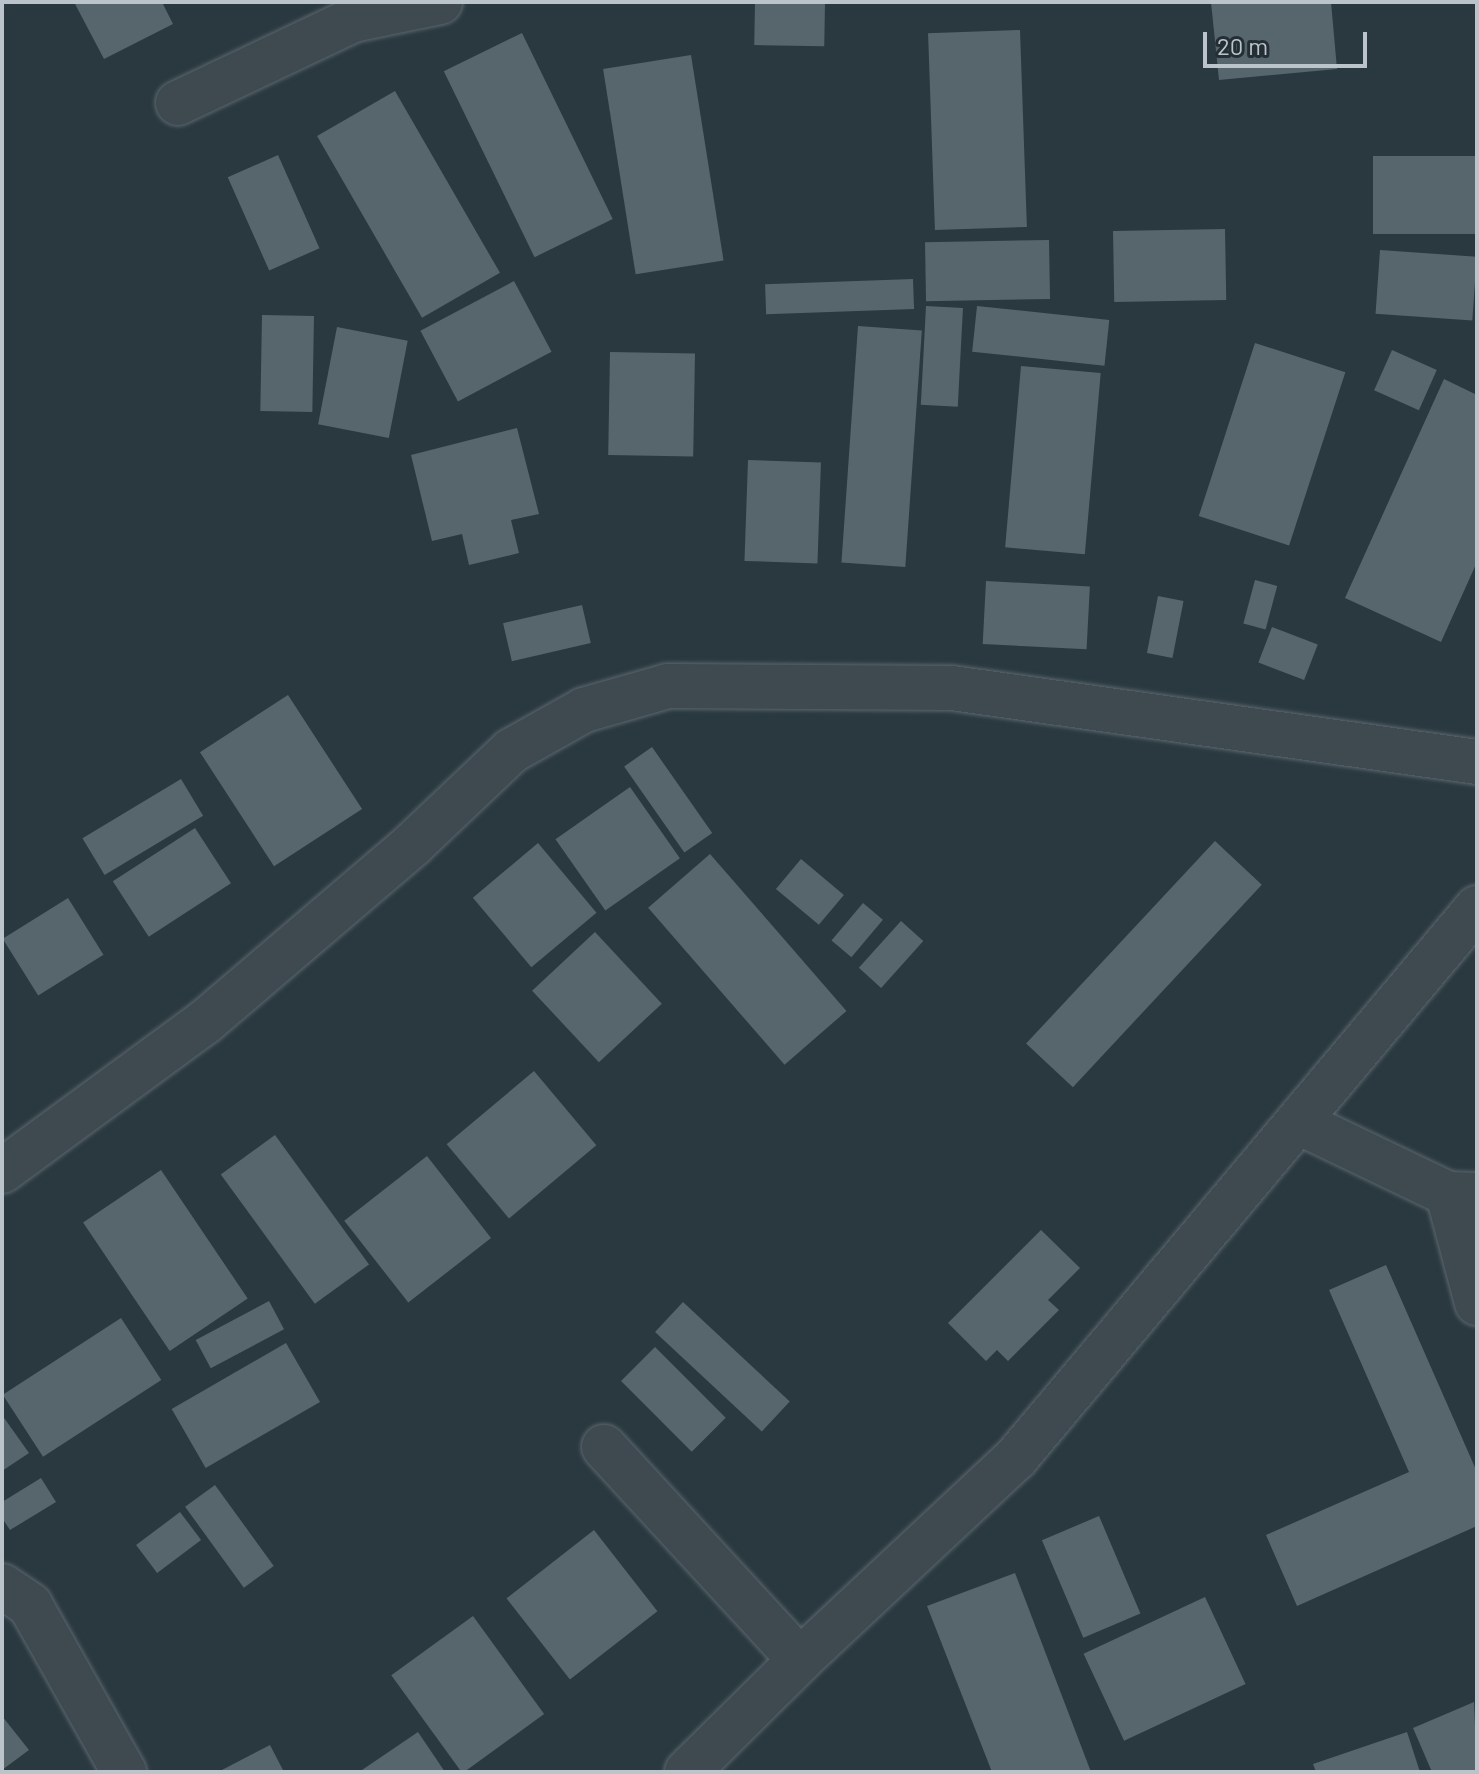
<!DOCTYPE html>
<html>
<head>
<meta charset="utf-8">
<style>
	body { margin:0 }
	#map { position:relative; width:1479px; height:1774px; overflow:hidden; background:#2a3940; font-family:Barlow,sans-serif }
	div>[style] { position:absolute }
	.building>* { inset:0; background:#56666c; transform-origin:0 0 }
	.roads { filter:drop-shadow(0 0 2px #5c676d) drop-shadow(0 0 2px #5c676d) }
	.minor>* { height:44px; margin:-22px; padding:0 22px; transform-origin:22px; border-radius:22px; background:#3e4a50 }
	span { translate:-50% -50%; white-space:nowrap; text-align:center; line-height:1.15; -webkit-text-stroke:7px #232f35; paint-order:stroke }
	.frame { position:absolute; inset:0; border:4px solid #bbc4ca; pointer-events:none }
	.scale { position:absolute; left:1203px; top:32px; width:164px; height:36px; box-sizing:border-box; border:4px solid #bbc4ca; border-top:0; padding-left:10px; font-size:24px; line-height:28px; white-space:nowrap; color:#bbc4ca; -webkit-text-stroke:6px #232f35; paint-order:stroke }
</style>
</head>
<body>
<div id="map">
	<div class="building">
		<div style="clip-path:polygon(74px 2px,162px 2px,173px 24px,104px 59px)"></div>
		<div style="left:755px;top:2px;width:70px;height:43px;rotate:1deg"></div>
		<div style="clip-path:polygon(1211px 2px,1331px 2px,1337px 69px,1219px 80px)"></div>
		<div style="left:1020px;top:30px;width:197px;height:92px;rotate:88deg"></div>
		<div style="left:522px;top:33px;width:207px;height:87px;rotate:64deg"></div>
		<div style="left:691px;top:55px;width:208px;height:89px;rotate:81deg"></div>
		<div style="left:395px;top:91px;width:210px;height:90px;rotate:60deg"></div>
		<div style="left:278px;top:155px;width:102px;height:55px;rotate:66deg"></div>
		<div style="left:1477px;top:156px;width:78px;height:104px;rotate:90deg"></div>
		<div style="left:1225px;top:229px;width:71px;height:112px;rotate:89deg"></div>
		<div style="left:1049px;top:240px;width:59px;height:124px;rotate:89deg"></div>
		<div style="left:1380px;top:250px;width:97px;height:64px;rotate:4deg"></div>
		<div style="left:913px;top:279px;width:30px;height:148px;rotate:88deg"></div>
		<div style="left:514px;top:281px;width:80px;height:106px;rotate:62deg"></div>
		<div style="left:926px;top:306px;width:37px;height:99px;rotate:3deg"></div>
		<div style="left:977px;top:306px;width:133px;height:46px;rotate:6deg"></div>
		<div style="left:262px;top:315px;width:52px;height:96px;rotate:1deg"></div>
		<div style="left:858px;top:326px;width:64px;height:237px;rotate:4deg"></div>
		<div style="left:337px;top:327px;width:72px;height:99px;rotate:11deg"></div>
		<div style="left:1255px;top:343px;width:95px;height:182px;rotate:18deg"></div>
		<div style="left:1392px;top:350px;width:49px;height:44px;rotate:24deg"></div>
		<div style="left:610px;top:352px;width:85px;height:103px;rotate:1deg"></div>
		<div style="left:1021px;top:366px;width:80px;height:182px;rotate:5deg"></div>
		<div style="clip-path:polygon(1444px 379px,1477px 395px,1477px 562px,1441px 642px,1345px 598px)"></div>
		<div style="clip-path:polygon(517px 428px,539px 514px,511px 520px,519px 553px,469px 565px,462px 534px,432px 541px,411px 455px)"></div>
		<div style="left:748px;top:460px;width:73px;height:101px;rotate:2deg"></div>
		<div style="left:1255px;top:580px;width:23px;height:45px;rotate:15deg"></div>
		<div style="left:986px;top:581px;width:104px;height:63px;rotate:3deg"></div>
		<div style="left:1158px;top:596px;width:26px;height:58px;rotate:11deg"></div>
		<div style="left:582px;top:605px;width:39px;height:81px;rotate:77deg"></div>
		<div style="left:1272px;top:627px;width:49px;height:38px;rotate:21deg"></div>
		<div style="left:288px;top:695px;width:136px;height:105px;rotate:57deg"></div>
		<div style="left:652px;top:747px;width:105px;height:34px;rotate:55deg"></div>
		<div style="left:181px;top:779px;width:43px;height:115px;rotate:59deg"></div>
		<div style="left:630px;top:787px;width:87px;height:91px;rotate:55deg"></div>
		<div style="left:195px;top:828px;width:66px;height:98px;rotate:57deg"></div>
		<div style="left:1215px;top:841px;width:64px;height:277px;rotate:43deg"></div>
		<div style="left:538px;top:843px;width:91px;height:85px;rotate:50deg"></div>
		<div style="left:710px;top:854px;width:208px;height:82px;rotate:49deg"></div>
		<div style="left:801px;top:859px;width:56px;height:39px;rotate:40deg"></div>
		<div style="left:68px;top:898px;width:67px;height:77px;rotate:58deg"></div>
		<div style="left:863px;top:903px;width:26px;height:49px;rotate:40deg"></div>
		<div style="left:901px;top:921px;width:30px;height:63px;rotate:42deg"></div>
		<div style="left:595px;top:932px;width:98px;height:86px;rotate:47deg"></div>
		<div style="left:534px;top:1071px;width:97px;height:114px;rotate:50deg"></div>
		<div style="left:275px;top:1135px;width:160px;height:67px;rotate:54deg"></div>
		<div style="left:427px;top:1156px;width:104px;height:105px;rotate:52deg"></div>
		<div style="left:161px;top:1170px;width:155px;height:94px;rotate:56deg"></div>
		<div style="clip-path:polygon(1041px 1230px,1080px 1268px,1048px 1300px,1059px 1310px,1008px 1361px,997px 1350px,986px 1361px,948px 1323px)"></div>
		<div style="clip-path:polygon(1386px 1265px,1477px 1472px,1477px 1526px,1297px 1606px,1266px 1535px,1409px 1472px,1329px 1290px)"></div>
		<div style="left:269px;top:1301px;width:32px;height:83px;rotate:62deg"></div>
		<div style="left:683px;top:1302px;width:146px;height:41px;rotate:43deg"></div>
		<div style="left:121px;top:1318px;width:74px;height:141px;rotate:57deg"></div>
		<div style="left:286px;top:1343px;width:68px;height:132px;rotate:60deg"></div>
		<div style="left:655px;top:1347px;width:100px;height:48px;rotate:45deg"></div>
		<div style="clip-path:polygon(2px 1415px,29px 1453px,2px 1471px)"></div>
		<div style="clip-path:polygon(41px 1478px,56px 1502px,10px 1530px,2px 1518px,2px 1502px)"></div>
		<div style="left:215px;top:1485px;width:100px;height:37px;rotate:54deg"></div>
		<div style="left:180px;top:1512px;width:35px;height:55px;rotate:53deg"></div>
		<div style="left:1099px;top:1516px;width:106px;height:62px;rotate:67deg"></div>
		<div style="left:594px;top:1530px;width:103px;height:111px;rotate:52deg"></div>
		<div style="clip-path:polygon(1015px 1573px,1091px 1772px,992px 1772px,927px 1606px)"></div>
		<div style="left:1205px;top:1597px;width:96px;height:134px;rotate:65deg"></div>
		<div style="left:473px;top:1616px;width:121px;height:101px;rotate:54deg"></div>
		<div style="clip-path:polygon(1474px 1702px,1477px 1772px,1432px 1772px,1413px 1728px)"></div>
		<div style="clip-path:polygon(2px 1716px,29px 1750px,2px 1770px)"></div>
		<div style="clip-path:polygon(418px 1732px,445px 1772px,359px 1772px)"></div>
		<div style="clip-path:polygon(1407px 1732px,1420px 1772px,1316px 1772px,1313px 1764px)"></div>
		<div style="clip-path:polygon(270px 1745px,284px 1772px,218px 1772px)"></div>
	</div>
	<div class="roads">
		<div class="minor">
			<div style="left:178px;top:103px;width:194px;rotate:-25.4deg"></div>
			<div style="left:353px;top:20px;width:89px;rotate:-11.7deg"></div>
			<div style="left:1298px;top:1122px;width:166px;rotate:25.6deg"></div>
			<div style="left:1448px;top:1194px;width:29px;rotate:2deg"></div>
			<div style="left:2px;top:1171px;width:252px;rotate:-36.3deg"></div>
			<div style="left:205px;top:1022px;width:272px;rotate:-40.5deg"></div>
			<div style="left:412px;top:845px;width:137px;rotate:-43.5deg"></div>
			<div style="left:511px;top:751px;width:84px;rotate:-29.3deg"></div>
			<div style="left:584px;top:710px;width:87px;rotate:-15.9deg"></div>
			<div style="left:668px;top:686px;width:284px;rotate:0.4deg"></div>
			<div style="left:952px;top:688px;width:530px;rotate:8.02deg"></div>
			<div style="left:1448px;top:1194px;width:113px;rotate:75.1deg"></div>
			<div style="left:604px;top:1447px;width:289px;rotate:47.4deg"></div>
			<div style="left:2px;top:1586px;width:34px;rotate:34deg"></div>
			<div style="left:30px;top:1605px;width:192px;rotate:60.6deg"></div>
			<div style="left:687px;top:1772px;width:159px;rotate:-44.7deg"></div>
			<div style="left:800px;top:1660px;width:296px;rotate:-43.1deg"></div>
			<div style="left:1016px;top:1458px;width:718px;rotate:-50.03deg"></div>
		</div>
	</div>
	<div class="frame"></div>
	<div class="scale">20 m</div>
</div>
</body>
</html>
